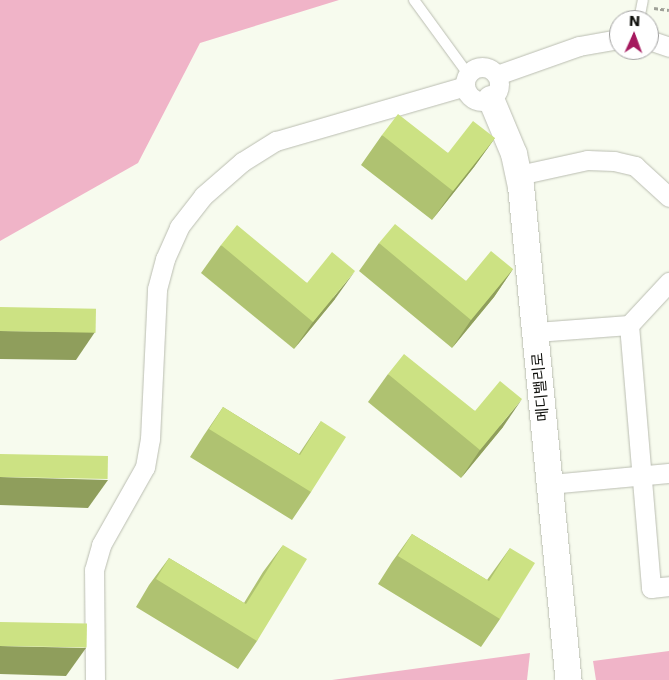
<!DOCTYPE html>
<html>
<head>
<meta charset="utf-8">
<style>
	body { margin:0 }
	#map { position:relative; width:669px; height:680px; overflow:hidden; background:#f7fbee; font-family:"DejaVu Sans","Noto Sans KR",sans-serif }
	div>[style] { position:absolute }
	.green>* { inset:0; background:#f0b4c8 }
	.path>* { height:3px; margin-top:-1.5px; transform-origin:0; background:repeating-linear-gradient(90deg,#9fa198 0 4px,transparent 0 6.5px) }
	.roads { filter:drop-shadow(0 0 1px #babdb1) drop-shadow(0 0 1px #babdb1) }
	.lane>* { height:10px; margin:-5px; padding:0 5px; transform-origin:5px; border-radius:5px; background:#fff }
	.street>* { height:19px; margin:-9.5px; padding:0 9.5px; transform-origin:9.5px; border-radius:9.5px; background:#fff }
	.street>.ring { margin:-9.5px; padding:0; box-sizing:content-box; background:none; border:19px solid #fff; border-radius:50% }
	.secondary>* { height:26px; margin:-13px; padding:0 13px; transform-origin:13px; border-radius:13px; background:#fff }
	.wall>* { inset:0; background:#afc271 }
	.shaded-wall>* { inset:0; background:#8f9e5c }
	.building>* { inset:0; background:#cce283; transform-origin:0 0 }
	span { translate:-50% -50%; white-space:nowrap; text-align:center; line-height:1.15; -webkit-text-stroke:4px #fff; paint-order:stroke }
	.street-label { font-size:15px; color:#0f100c }
	.north { position:absolute; left:609px; top:10px; width:50px; height:50px; box-sizing:border-box; background:#fff; border:1px solid #9f9f9e; border-radius:50%; rotate:2deg; font-size:14px; font-weight:700; line-height:20px; text-align:center; color:#0f100c }
	.north::after { content:''; display:block; margin:auto; width:18px; height:22px; background:#a5195e; clip-path:polygon(50% 0,100% 100%,50% 72%,0 100%) }
</style>
</head>
<body>
<div id="map">
	<div class="green">
		<div style="clip-path:polygon(0 0,339px 0,200px 43px,138px 163px,0 241px)"></div>
		<div style="clip-path:polygon(669px 651px,669px 680px,596px 680px,593px 661px)"></div>
		<div style="clip-path:polygon(530px 653px,527px 680px,332px 680px)"></div>
	</div>
	<div class="path">
		<div style="left:654px;top:8px;width:15px;rotate:8deg"></div>
	</div>
	<div class="roads">
		<div class="lane">
			<div style="left:414px;top:0;width:92px;rotate:53.9deg"></div>
			<div style="left:639px;top:20px;width:20px;rotate:-79deg"></div>
		</div>
		<div class="street">
			<div style="left:649px;top:40px;width:21px;rotate:19deg"></div>
			<div class="ring" style="left:465px;top:67px;width:15px;height:15px"></div>
			<div style="left:497px;top:75px;width:87px;rotate:-19.5deg"></div>
			<div style="left:579px;top:46px;width:41px;rotate:-9.9deg"></div>
			<div style="left:519px;top:175px;width:70px;rotate:-12.4deg"></div>
			<div style="left:587px;top:160px;width:27px;rotate:2deg"></div>
			<div style="left:614px;top:161px;width:22px;rotate:13deg"></div>
			<div style="left:635px;top:166px;width:46px;rotate:42.4deg"></div>
			<div style="left:629px;top:325px;width:264px;rotate:85.2deg"></div>
			<div style="left:651px;top:588px;width:18px;rotate:-6deg"></div>
			<div style="left:536px;top:332px;width:93px;rotate:-4.3deg"></div>
			<div style="left:629px;top:325px;width:59px;rotate:-47.1deg"></div>
			<div style="left:550px;top:484px;width:120px;rotate:-5.3deg"></div>
			<div style="left:95px;top:680px;width:110px;rotate:-90.5deg"></div>
			<div style="left:94px;top:570px;width:26px;rotate:-74deg"></div>
			<div style="left:101px;top:545px;width:90px;rotate:-60.6deg"></div>
			<div style="left:145px;top:467px;width:28px;rotate:-80deg"></div>
			<div style="left:150px;top:439px;width:150px;rotate:-87.3deg"></div>
			<div style="left:157px;top:289px;width:31px;rotate:-75deg"></div>
			<div style="left:165px;top:259px;width:35px;rotate:-66deg"></div>
			<div style="left:179px;top:227px;width:39px;rotate:-52deg"></div>
			<div style="left:203px;top:196px;width:52px;rotate:-41.1deg"></div>
			<div style="left:242px;top:162px;width:40px;rotate:-32deg"></div>
			<div style="left:276px;top:141px;width:197px;rotate:-16.2deg"></div>
		</div>
		<div class="secondary">
			<div style="left:491px;top:99px;width:60px;rotate:67.3deg"></div>
			<div style="left:514px;top:154px;width:33px;rotate:78deg"></div>
			<div style="left:521px;top:186px;width:496px;rotate:84.5deg"></div>
		</div>
	</div>
	<div class="wall">
		<div style="clip-path:polygon(382px 135px,448px 153px,495px 138px,474px 167px,432px 220px,361px 165px)"></div>
		<div style="clip-path:polygon(379px 243px,466px 281px,513px 269px,494px 297px,452px 348px,359px 271px)"></div>
		<div style="clip-path:polygon(221px 245px,307px 283px,335px 299px,294px 349px,201px 273px)"></div>
		<div style="clip-path:polygon(388px 374px,475px 411px,503px 427px,461px 478px,368px 402px)"></div>
		<div style="clip-path:polygon(223px 407px,299px 454px,321px 421px,311px 492px,292px 520px,190px 457px,204px 435px)"></div>
		<div style="clip-path:polygon(412px 534px,487px 580px,510px 548px,500px 619px,481px 647px,378px 584px,392px 562px)"></div>
		<div style="clip-path:polygon(283px 545px,257px 641px,238px 669px,136px 607px,149px 585px,169px 558px,244px 603px,263px 572px)"></div>
	</div>
	<div class="shaded-wall">
		<div style="clip-path:polygon(495px 138px,474px 167px,432px 220px,453px 191px)"></div>
		<div style="clip-path:polygon(513px 269px,494px 297px,452px 348px,471px 320px)"></div>
		<div style="clip-path:polygon(355px 271px,335px 299px,294px 349px,313px 322px)"></div>
		<div style="clip-path:polygon(0 331px,95px 332px,76px 360px,0 359px)"></div>
		<div style="clip-path:polygon(522px 399px,503px 427px,461px 478px,480px 450px)"></div>
		<div style="clip-path:polygon(0 477px,108px 480px,88px 508px,0 505px)"></div>
		<div style="clip-path:polygon(0 646px,86px 648px,66px 676px,0 674px)"></div>
	</div>
	<div class="building">
		<div style="clip-path:polygon(398px 114px,448px 153px,473px 121px,495px 138px,453px 191px,382px 135px)"></div>
		<div style="clip-path:polygon(395px 224px,466px 281px,491px 251px,513px 269px,471px 320px,379px 243px)"></div>
		<div style="clip-path:polygon(237px 225px,307px 283px,332px 252px,355px 271px,313px 322px,221px 245px)"></div>
		<div style="left:0;top:307px;width:96px;height:24px;rotate:1deg"></div>
		<div style="clip-path:polygon(404px 354px,475px 411px,500px 381px,522px 399px,480px 450px,388px 374px)"></div>
		<div style="clip-path:polygon(223px 407px,300px 455px,321px 421px,346px 437px,311px 492px,209px 429px)"></div>
		<div style="left:0;top:454px;width:108px;height:23px;rotate:1deg"></div>
		<div style="clip-path:polygon(412px 534px,489px 581px,510px 548px,535px 563px,500px 619px,398px 556px)"></div>
		<div style="clip-path:polygon(283px 545px,307px 559px,257px 641px,156px 579px,169px 558px,246px 604px)"></div>
		<div style="left:0;top:622px;width:87px;height:24px;rotate:1deg"></div>
	</div>
	<div class="street-label">
		<span style="left:541px;top:387px;rotate:-95deg">메디밸리로</span>
	</div>
	<div class="north">N</div>
</div>
</body>
</html>
